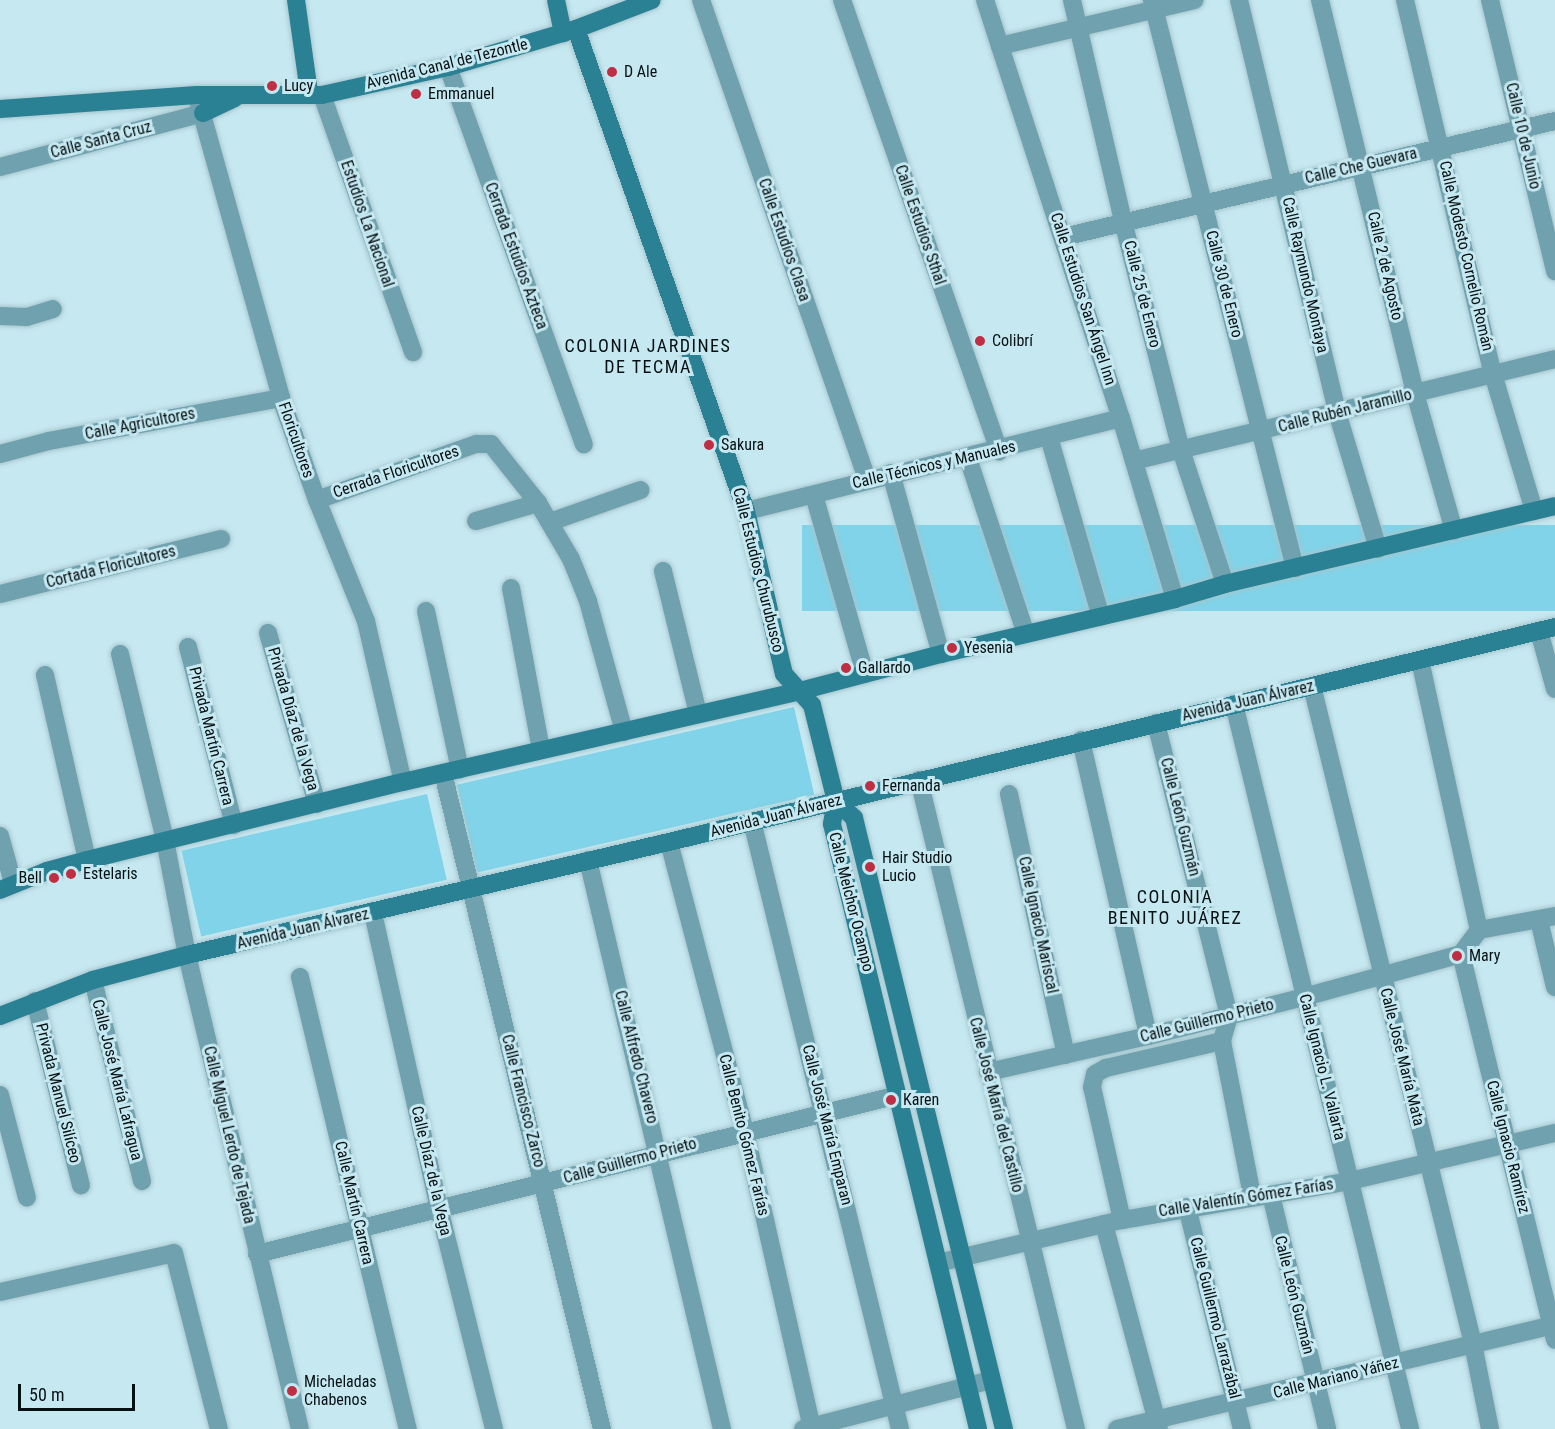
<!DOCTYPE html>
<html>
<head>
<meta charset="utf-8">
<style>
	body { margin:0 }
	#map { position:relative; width:1555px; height:1429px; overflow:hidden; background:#c6e8f1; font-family:"Roboto Condensed",sans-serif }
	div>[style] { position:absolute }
	.green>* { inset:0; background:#80d3e8; transform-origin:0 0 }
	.roads { filter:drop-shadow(0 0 2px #a7c5cd) drop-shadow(0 0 2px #a7c5cd) }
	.street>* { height:18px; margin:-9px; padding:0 9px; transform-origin:9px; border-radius:9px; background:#6fa1ae }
	.secondary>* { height:18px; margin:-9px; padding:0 9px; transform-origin:9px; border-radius:9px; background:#2a8194 }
	.dots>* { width:16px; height:16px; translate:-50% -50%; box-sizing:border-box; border:3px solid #c6e8f1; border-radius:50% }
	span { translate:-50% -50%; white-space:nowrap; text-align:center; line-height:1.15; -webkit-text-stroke:6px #c6e8f1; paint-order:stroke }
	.street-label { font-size:16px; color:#051013 }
	.poi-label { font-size:16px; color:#051013 }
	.left { translate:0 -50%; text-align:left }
	.right { translate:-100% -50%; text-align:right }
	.neighbourhood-label { font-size:18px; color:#051013; letter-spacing:1.5px }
	.scale { position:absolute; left:18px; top:1384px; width:117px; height:27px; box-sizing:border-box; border:3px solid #051013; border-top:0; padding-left:8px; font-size:18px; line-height:21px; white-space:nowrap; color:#051013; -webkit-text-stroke:4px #c6e8f1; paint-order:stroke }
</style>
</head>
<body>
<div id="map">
	<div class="green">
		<div style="left:1555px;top:525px;width:86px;height:753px;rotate:90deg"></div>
		<div style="left:794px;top:707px;width:90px;height:346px;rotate:77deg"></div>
		<div style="left:427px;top:794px;width:88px;height:252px;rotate:77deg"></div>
	</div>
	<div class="roads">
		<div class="street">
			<div style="left:701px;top:0;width:507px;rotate:70.89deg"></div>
			<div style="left:842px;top:0;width:478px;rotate:70.8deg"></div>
			<div style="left:985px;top:0;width:440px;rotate:72deg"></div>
			<div style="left:1121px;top:418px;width:189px;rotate:73.4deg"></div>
			<div style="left:1072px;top:0;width:227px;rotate:77deg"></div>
			<div style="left:1123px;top:221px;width:236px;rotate:75.8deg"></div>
			<div style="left:1181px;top:450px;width:141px;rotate:71.8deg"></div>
			<div style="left:1152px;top:0;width:586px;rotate:75.87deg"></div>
			<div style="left:1239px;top:0;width:423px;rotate:76.6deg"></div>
			<div style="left:1337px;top:412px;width:143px;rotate:73.3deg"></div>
			<div style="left:1320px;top:0;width:404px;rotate:76.4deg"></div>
			<div style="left:1415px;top:393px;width:143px;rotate:74.2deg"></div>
			<div style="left:1405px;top:0;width:384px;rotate:76.8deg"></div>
			<div style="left:1493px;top:374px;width:143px;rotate:73.3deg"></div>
			<div style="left:1490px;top:0;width:279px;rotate:76.5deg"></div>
			<div style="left:1000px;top:46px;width:200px;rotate:-13.3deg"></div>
			<div style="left:448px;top:67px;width:401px;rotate:70.2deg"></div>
			<div style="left:322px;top:95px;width:273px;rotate:70.5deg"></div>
			<div style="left:198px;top:100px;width:309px;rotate:74.4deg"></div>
			<div style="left:281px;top:398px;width:108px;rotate:70.6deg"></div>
			<div style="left:317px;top:500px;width:131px;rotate:68deg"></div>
			<div style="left:366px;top:621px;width:165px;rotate:77.1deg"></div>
			<div style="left:0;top:167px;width:210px;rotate:-14.9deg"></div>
			<div style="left:1063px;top:237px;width:505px;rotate:-13.27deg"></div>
			<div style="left:0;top:316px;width:27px;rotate:2deg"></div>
			<div style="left:27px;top:317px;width:27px;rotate:-17deg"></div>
			<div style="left:1049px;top:437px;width:187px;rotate:73.9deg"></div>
			<div style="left:0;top:454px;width:51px;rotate:-14.9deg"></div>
			<div style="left:49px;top:441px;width:236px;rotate:-10.5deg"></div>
			<div style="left:968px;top:458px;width:185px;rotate:71.8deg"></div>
			<div style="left:1134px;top:461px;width:433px;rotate:-13.6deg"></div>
			<div style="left:891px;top:473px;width:188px;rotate:74.6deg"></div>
			<div style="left:814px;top:495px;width:186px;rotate:74.1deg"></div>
			<div style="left:317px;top:500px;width:169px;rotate:-19.4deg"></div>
			<div style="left:476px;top:444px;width:15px"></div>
			<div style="left:491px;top:444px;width:75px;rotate:51.5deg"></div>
			<div style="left:538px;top:503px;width:65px;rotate:59.5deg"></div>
			<div style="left:571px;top:559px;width:45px;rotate:68deg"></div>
			<div style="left:588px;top:601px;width:136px;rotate:74.6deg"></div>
			<div style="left:746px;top:511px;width:386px;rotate:-13.9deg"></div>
			<div style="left:476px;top:521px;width:65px;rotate:-16.2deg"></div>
			<div style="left:550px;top:522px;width:96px;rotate:-19.4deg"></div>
			<div style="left:663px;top:571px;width:147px;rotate:76.2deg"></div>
			<div style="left:511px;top:588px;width:165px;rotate:79.5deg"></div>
			<div style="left:0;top:594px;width:228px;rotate:-14deg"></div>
			<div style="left:426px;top:611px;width:162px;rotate:77.9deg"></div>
			<div style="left:1539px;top:631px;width:60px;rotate:74.6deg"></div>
			<div style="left:268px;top:633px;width:178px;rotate:74deg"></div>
			<div style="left:188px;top:647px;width:184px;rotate:75.5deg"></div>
			<div style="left:120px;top:654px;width:191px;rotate:76.4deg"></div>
			<div style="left:165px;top:840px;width:117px;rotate:79.2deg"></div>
			<div style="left:187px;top:955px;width:487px;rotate:76.6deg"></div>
			<div style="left:1420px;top:660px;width:276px;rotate:77.7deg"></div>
			<div style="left:45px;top:675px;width:190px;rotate:77.2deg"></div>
			<div style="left:1312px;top:686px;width:677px;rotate:76.25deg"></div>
			<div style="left:1473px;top:1344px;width:87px;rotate:78.7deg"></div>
			<div style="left:1234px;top:704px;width:746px;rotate:76.35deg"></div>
			<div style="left:1156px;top:723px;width:302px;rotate:76deg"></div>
			<div style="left:1229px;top:1016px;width:26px;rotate:106deg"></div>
			<div style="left:1222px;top:1041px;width:158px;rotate:79deg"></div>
			<div style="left:1081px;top:740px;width:303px;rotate:77.2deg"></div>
			<div style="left:443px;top:773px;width:675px;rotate:76.38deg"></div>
			<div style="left:919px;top:780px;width:668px;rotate:76.4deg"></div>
			<div style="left:1009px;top:794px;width:267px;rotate:77.7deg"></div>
			<div style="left:752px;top:821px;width:626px;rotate:76.32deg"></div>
			<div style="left:0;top:836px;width:49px;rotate:74.5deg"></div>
			<div style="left:669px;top:842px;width:299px;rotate:75.3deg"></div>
			<div style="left:745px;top:1131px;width:305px;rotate:77.3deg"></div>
			<div style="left:588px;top:860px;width:585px;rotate:76.75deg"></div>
			<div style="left:373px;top:913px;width:302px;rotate:77.4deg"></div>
			<div style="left:439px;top:1208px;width:228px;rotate:76deg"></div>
			<div style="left:1539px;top:920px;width:69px;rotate:76.6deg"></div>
			<div style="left:1461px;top:954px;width:397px;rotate:76.3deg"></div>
			<div style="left:300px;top:977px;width:465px;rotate:76.6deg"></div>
			<div style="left:93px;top:980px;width:207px;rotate:76.3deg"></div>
			<div style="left:35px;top:1001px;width:190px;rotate:76deg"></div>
			<div style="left:988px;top:1072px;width:164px;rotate:-12.7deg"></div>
			<div style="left:1148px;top:1036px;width:161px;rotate:-14deg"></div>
			<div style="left:1304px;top:997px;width:163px;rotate:-15.3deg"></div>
			<div style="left:1461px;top:954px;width:30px;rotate:-53deg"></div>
			<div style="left:1479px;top:930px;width:77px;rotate:-10.4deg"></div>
			<div style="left:0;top:1095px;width:106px;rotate:75.3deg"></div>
			<div style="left:1271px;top:1195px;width:241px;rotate:76.5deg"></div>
			<div style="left:1187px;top:1207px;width:229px;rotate:76.1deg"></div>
			<div style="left:1122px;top:1220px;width:136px;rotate:-102.7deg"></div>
			<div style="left:1092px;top:1087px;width:13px;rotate:-77deg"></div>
			<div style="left:1095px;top:1074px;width:13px;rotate:-29deg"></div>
			<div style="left:1106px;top:1068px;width:119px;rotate:-13.1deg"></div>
			<div style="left:1104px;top:1224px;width:212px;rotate:75deg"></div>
			<div style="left:257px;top:1254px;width:660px;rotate:-13.93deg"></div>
			<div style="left:938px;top:1263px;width:189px;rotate:-13.2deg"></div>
			<div style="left:1122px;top:1220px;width:231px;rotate:-9.7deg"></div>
			<div style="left:1350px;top:1181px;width:211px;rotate:-13.2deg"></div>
			<div style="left:0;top:1292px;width:178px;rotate:-12.6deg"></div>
			<div style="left:174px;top:1253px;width:182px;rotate:75.7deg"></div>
			<div style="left:803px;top:1429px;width:194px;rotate:-14.6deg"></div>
			<div style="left:1117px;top:1429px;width:450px;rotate:-13.4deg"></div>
		</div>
		<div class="secondary">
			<div style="left:296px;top:0;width:94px;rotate:82deg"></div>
			<div style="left:556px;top:0;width:34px;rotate:78deg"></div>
			<div style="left:576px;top:29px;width:511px;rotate:70.57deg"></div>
			<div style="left:746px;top:511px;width:167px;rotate:76.9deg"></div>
			<div style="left:784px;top:674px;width:42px;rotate:47.9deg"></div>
			<div style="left:812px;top:705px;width:99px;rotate:76deg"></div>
			<div style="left:836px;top:801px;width:23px;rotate:100deg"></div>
			<div style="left:832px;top:824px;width:622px;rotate:76.43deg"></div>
			<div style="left:0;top:109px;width:197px;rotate:-4.1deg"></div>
			<div style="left:197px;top:95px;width:125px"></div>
			<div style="left:322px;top:95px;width:129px;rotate:-12.5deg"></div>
			<div style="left:448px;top:67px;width:134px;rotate:-16.5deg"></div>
			<div style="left:576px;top:29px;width:81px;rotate:-20.9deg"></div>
			<div style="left:203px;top:113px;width:35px;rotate:-25deg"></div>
			<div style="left:836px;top:801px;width:25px;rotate:43deg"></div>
			<div style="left:854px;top:818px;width:629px;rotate:76.21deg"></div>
			<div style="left:0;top:890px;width:51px;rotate:-22deg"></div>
			<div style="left:47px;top:871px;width:41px;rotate:-15.4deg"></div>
			<div style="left:87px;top:860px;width:325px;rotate:-13.9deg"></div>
			<div style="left:403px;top:782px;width:407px;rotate:-12.9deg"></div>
			<div style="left:800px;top:691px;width:146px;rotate:-14.7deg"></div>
			<div style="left:941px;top:654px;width:240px;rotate:-13.2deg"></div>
			<div style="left:1175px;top:599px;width:52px;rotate:-16.7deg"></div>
			<div style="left:1225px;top:584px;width:339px;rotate:-13.3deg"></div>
			<div style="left:0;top:1016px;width:100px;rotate:-21.2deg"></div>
			<div style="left:93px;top:980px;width:97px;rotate:-14.9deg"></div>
			<div style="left:187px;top:955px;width:495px;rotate:-13.2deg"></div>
			<div style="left:669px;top:842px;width:912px;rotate:-13.64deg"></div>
		</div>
	</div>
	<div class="dots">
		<div style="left:612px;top:72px;background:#bf2e42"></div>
		<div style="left:272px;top:86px;background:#bf2e42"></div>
		<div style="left:416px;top:94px;background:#bf2e42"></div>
		<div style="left:980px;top:341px;background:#bf2e42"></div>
		<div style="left:709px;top:445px;background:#bf2e42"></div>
		<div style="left:952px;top:648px;background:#bf2e42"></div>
		<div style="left:846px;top:668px;background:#bf2e42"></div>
		<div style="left:870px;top:786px;background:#bf2e42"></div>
		<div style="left:870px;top:867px;background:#bf2e42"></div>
		<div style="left:71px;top:874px;background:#bf2e42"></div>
		<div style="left:54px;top:878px;background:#bf2e42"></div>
		<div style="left:1457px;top:956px;background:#bf2e42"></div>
		<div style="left:891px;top:1100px;background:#bf2e42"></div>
		<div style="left:292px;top:1391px;background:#bf2e42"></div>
	</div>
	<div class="street-label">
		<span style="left:447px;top:64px;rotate:-14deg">Avenida Canal de Tezontle</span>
		<span style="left:1523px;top:136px;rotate:77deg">Calle 10 de Junio</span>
		<span style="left:101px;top:140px;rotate:-15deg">Calle Santa Cruz</span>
		<span style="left:1361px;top:166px;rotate:-13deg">Calle Che Guevara</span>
		<span style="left:367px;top:224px;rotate:71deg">Estudios La Nacional</span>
		<span style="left:920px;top:225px;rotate:71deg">Calle Estudios Sthal</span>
		<span style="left:784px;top:240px;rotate:71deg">Calle Estudios Clasa</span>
		<span style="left:516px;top:256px;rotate:70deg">Cerrada Estudios Azteca</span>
		<span style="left:1466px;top:256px;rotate:77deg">Calle Modesto Cornelio Román</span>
		<span style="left:1385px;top:266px;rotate:77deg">Calle 2 de Agosto</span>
		<span style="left:1305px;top:275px;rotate:77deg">Calle Raymundo Montaya</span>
		<span style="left:1224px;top:284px;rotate:76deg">Calle 30 de Enero</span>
		<span style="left:1142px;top:294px;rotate:76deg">Calle 25 de Enero</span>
		<span style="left:1083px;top:299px;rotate:72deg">Calle Estudios San Ángel Inn</span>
		<span style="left:1345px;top:411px;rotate:-14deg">Calle Rubén Jaramillo</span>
		<span style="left:140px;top:424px;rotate:-11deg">Calle Agricultores</span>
		<span style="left:296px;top:440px;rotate:71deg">Floricultores</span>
		<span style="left:934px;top:465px;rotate:-13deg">Calle Técnicos y Manuales</span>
		<span style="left:396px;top:472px;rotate:-19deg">Cerrada Floricultores</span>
		<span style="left:111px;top:567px;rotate:-14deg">Cortada Floricultores</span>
		<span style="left:758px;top:570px;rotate:76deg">Calle Estudios Churubusco</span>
		<span style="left:1248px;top:701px;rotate:-13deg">Avenida Juan Álvarez</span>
		<span style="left:293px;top:719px;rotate:74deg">Privada Díaz de la Vega</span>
		<span style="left:211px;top:736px;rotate:76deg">Privada Martín Carrera</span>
		<span style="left:776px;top:816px;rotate:-14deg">Avenida Juan Álvarez</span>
		<span style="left:1180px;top:817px;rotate:76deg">Calle León Guzmán</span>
		<span style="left:851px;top:902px;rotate:76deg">Calle Melchor Ocampo</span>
		<span style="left:1038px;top:925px;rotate:78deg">Calle Ignacio Mariscal</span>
		<span style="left:303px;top:929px;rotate:-13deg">Avenida Juan Álvarez</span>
		<span style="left:1207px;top:1021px;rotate:-14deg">Calle Guillermo Prieto</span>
		<span style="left:636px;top:1057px;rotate:76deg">Calle Alfredo Chavero</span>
		<span style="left:1402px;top:1057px;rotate:76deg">Calle José María Mata</span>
		<span style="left:1322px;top:1067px;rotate:76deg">Calle Ignacio L. Vallarta</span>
		<span style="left:117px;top:1080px;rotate:76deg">Calle José María Lafragua</span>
		<span style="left:58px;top:1093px;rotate:76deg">Privada Manuel Silíceo</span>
		<span style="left:523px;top:1101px;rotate:76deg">Calle Francisco Zarco</span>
		<span style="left:996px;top:1105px;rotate:76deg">Calle José María del Castillo</span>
		<span style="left:827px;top:1125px;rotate:76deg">Calle José María Emparan</span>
		<span style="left:229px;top:1135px;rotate:77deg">Calle Miguel Lerdo de Tejada</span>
		<span style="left:744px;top:1135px;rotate:76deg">Calle Benito Gómez Farías</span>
		<span style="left:1508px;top:1147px;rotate:76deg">Calle Ignacio Ramírez</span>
		<span style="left:630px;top:1161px;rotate:-15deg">Calle Guillermo Prieto</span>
		<span style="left:431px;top:1171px;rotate:77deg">Calle Díaz de la Vega</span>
		<span style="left:1246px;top:1198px;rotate:-9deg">Calle Valentín Gómez Farías</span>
		<span style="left:354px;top:1203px;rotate:77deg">Calle Martín Carrera</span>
		<span style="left:1294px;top:1295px;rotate:76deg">Calle León Guzmán</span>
		<span style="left:1215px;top:1318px;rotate:76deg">Calle Guillermo Larrazábal</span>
		<span style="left:1336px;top:1378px;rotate:-14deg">Calle Mariano Yáñez</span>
	</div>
	<div class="poi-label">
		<span class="left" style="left:624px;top:72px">D Ale</span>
		<span class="left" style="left:284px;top:86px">Lucy</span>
		<span class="left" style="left:428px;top:94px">Emmanuel</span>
		<span class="left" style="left:992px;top:341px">Colibrí</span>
		<span class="left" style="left:721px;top:445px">Sakura</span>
		<span class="left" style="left:964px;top:648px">Yesenia</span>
		<span class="left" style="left:858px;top:668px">Gallardo</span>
		<span class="left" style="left:882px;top:786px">Fernanda</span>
		<span class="left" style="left:882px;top:867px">Hair Studio<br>Lucio</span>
		<span class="left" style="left:83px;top:874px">Estelaris</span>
		<span class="right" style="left:42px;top:878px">Bell</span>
		<span class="left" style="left:1469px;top:956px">Mary</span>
		<span class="left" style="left:903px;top:1100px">Karen</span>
		<span class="left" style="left:304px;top:1391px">Micheladas<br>Chabenos</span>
	</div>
	<div class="neighbourhood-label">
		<span style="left:648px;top:357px">COLONIA JARDINES<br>DE TECMA</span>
		<span style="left:1175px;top:908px">COLONIA<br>BENITO JUÁREZ</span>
	</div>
	<div class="scale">50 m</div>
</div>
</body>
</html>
